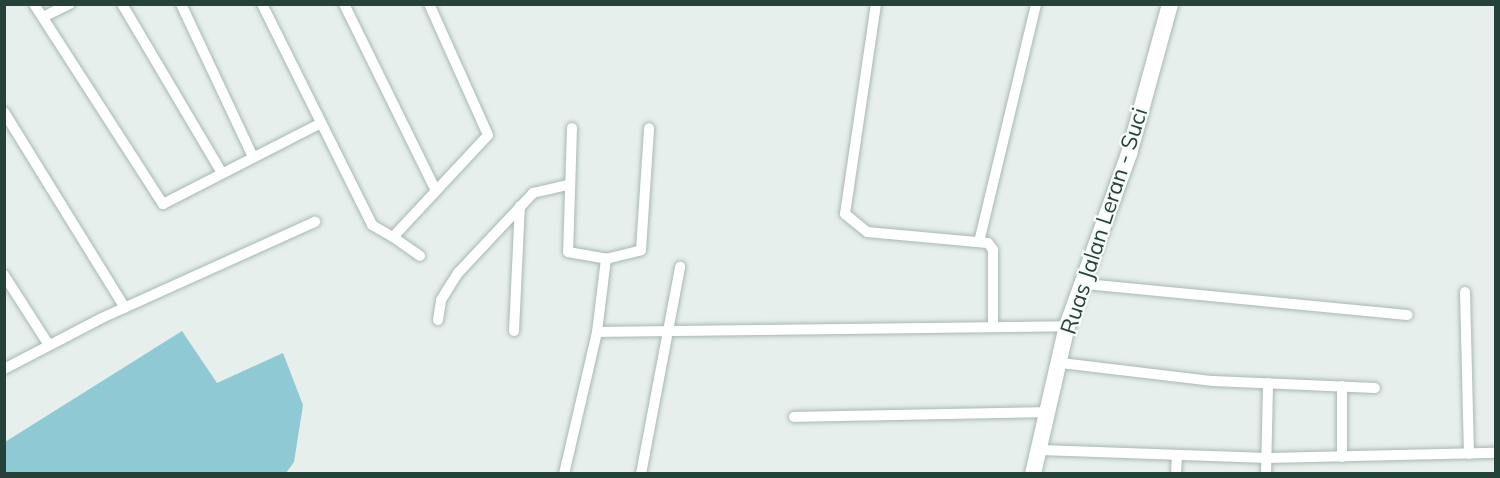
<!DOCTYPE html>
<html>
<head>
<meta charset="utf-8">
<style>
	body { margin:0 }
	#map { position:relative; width:1500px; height:478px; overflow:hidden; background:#e6efeb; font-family:Mulish,sans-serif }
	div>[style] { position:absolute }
	.water>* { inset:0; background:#8ec9d4 }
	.roads { filter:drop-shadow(0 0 2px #a8b8b2) drop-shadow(0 0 2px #a8b8b2) }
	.street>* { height:10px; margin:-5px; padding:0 5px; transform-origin:5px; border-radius:5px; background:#fff }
	.secondary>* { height:16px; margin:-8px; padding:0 8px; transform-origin:8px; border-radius:8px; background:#fff }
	span { translate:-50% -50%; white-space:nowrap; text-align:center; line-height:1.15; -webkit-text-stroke:4.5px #f7fbf9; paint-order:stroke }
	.street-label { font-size:22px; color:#24423a }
	.frame { position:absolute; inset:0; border:6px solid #24423a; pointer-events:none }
</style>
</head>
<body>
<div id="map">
	<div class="water">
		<div style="clip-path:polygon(182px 331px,217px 383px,283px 353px,303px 405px,294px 462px,286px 473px,5px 473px,5px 442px)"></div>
	</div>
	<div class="roads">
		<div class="street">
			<div style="left:34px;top:4px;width:238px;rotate:57.2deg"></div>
			<div style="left:163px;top:204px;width:178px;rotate:-27.1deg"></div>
			<div style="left:122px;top:4px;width:196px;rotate:59.4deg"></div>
			<div style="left:181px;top:4px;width:169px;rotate:64.8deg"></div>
			<div style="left:262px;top:4px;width:247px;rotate:63.5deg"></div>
			<div style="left:372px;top:225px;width:24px;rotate:30deg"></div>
			<div style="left:393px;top:237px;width:139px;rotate:-47deg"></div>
			<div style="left:488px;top:135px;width:144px;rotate:-114.2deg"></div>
			<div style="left:344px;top:4px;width:204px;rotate:63.8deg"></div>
			<div style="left:876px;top:4px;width:212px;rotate:98.4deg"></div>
			<div style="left:845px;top:214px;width:28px;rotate:39deg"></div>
			<div style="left:867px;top:232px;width:121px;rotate:5.2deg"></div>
			<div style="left:988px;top:243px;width:9px;rotate:54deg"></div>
			<div style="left:993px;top:250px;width:77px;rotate:90deg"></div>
			<div style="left:43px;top:17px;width:30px;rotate:-26deg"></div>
			<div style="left:4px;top:112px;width:230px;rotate:58.3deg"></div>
			<div style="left:572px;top:128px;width:124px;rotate:91.8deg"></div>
			<div style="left:568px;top:252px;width:39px;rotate:10deg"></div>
			<div style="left:606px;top:259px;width:36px;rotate:-14deg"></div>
			<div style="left:641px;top:250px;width:122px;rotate:-86.2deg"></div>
			<div style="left:393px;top:237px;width:33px;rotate:35deg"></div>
			<div style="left:979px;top:242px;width:245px;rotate:-76.5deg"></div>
			<div style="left:4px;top:275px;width:83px;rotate:57.3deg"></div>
			<div style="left:1085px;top:284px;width:324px;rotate:5.5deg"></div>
			<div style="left:1465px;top:292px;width:162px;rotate:88.6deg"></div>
			<div style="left:438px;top:320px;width:20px;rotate:-81deg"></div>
			<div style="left:441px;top:300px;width:32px;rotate:-58deg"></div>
			<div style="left:458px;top:273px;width:110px;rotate:-46.8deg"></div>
			<div style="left:533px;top:193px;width:37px;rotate:-13deg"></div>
			<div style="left:514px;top:331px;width:125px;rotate:-87.3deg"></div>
			<div style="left:597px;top:332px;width:470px;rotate:-0.7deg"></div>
			<div style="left:1061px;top:363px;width:153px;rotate:6.8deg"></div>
			<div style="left:1213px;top:381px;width:162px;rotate:2.5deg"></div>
			<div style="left:4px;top:369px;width:110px;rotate:-27.5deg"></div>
			<div style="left:102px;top:318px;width:234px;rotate:-24.3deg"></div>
			<div style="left:1342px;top:386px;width:71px;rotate:90deg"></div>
			<div style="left:794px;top:417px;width:253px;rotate:-1.1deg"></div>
			<div style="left:1040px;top:450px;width:228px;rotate:2deg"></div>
			<div style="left:1268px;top:458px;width:228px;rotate:-1.3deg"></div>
			<div style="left:564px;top:474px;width:146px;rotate:-76.9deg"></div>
			<div style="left:597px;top:332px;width:74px;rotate:-83deg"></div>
			<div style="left:641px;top:474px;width:211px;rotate:-79.3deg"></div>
			<div style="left:1176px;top:474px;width:18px;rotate:-87deg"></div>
			<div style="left:1266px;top:474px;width:91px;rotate:-88.7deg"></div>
		</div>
		<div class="secondary">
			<div style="left:1033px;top:474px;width:152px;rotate:-77.1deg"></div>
			<div style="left:1067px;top:326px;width:183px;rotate:-70.2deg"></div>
			<div style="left:1129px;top:154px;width:156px;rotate:-74.7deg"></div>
		</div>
	</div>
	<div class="street-label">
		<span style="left:1104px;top:221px;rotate:-72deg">Ruas Jalan Leran - Suci</span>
	</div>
	<div class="frame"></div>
</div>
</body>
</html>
